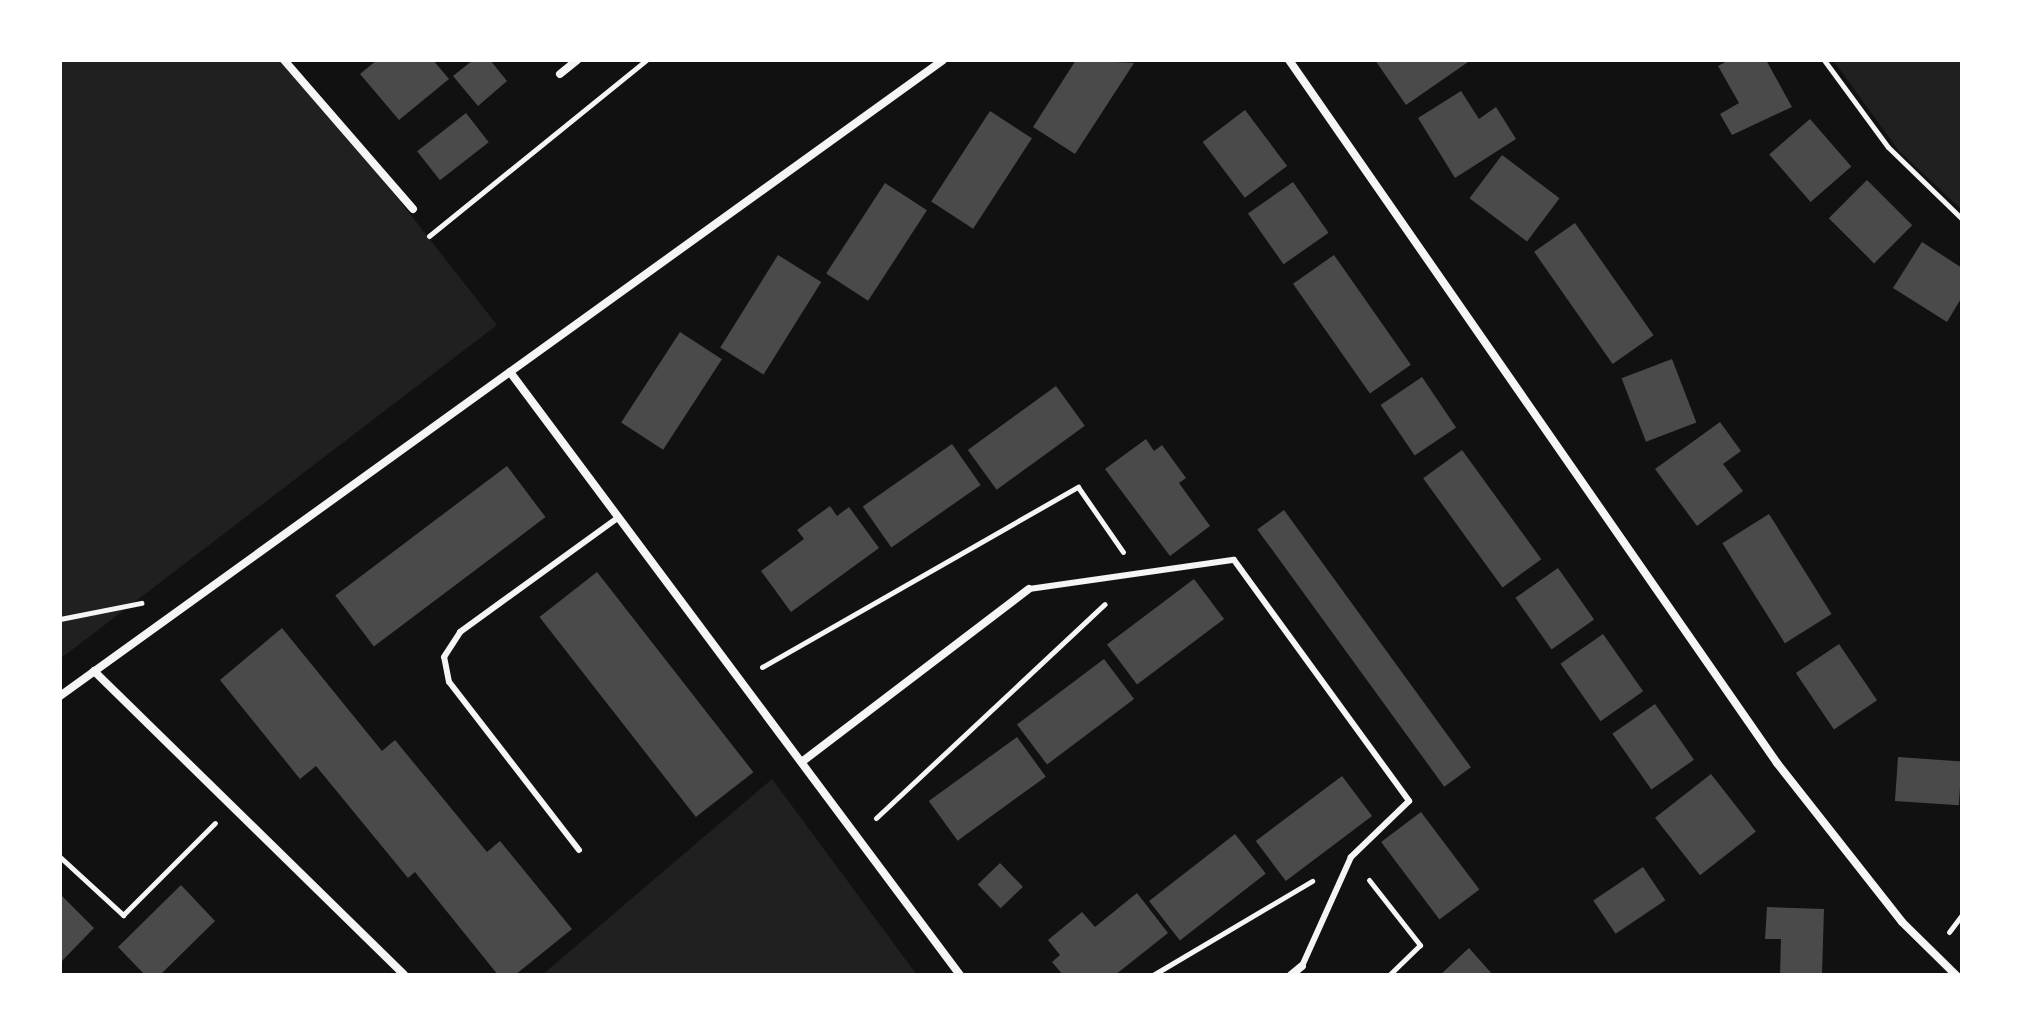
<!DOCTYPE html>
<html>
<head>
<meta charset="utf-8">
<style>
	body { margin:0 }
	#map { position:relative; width:2022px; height:1035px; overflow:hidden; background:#111; font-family:"Work Sans",sans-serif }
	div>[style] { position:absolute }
	.green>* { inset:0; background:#202020 }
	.building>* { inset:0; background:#4a4a4a; transform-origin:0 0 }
	.path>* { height:5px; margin:-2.5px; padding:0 2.5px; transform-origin:2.5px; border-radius:2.5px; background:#f5f5f5 }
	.service>* { height:6px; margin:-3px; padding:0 3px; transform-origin:3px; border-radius:3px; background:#f5f5f5 }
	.minor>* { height:8px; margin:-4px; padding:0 4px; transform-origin:4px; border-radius:4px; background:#f5f5f5 }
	span { translate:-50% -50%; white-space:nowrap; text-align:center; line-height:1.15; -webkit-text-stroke:6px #fff; paint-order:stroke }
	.frame { position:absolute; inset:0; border:62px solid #fff; pointer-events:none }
</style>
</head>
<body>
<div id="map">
	<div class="green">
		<div style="clip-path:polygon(60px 60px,289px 60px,497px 325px,60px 659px)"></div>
		<div style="clip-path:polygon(1833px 60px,1962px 60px,1962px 210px,1899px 151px)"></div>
		<div style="clip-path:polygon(772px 779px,917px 975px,542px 975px)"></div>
	</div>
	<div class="building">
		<div style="clip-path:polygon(377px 60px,433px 60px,449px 79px,399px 120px,360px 74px)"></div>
		<div style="clip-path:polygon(473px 60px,490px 60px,507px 81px,478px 106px,453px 76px)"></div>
		<div style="clip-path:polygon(1076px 60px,1134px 63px,1075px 154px,1033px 127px)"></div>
		<div style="clip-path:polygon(1375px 60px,1471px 60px,1406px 105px)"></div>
		<div style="clip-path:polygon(1729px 60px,1766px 60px,1792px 107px,1732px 135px,1720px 114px,1739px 103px,1718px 66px)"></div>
		<div style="clip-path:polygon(1461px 91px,1479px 119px,1496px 107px,1516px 139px,1455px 178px,1418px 118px)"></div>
		<div style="left:1245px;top:110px;width:70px;height:53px;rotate:53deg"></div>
		<div style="left:990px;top:111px;width:50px;height:108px;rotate:33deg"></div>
		<div style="left:466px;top:113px;width:37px;height:62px;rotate:52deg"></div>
		<div style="left:1810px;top:119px;width:63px;height:54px;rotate:49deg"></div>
		<div style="left:1502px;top:155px;width:72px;height:54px;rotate:37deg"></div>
		<div style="left:1867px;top:180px;width:64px;height:54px;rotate:45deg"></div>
		<div style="left:1293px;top:182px;width:62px;height:55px;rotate:55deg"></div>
		<div style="left:885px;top:183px;width:50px;height:108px;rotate:33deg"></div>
		<div style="left:1575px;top:223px;width:137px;height:50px;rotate:55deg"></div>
		<div style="clip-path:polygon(1922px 242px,1962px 268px,1962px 297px,1947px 322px,1893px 288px)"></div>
		<div style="left:778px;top:255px;width:51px;height:109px;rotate:32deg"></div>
		<div style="left:1334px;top:255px;width:134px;height:50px;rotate:55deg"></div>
		<div style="left:680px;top:332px;width:50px;height:108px;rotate:33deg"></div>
		<div style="left:1672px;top:359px;width:68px;height:54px;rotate:69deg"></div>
		<div style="left:1422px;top:377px;width:61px;height:50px;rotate:56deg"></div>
		<div style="left:1056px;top:386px;width:49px;height:109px;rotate:54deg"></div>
		<div style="clip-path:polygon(1720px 422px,1741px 451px,1723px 464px,1743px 491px,1697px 526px,1655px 469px)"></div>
		<div style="clip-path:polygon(1146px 439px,1154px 451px,1162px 445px,1186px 478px,1179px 483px,1210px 526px,1170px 556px,1105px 469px)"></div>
		<div style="left:952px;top:444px;width:50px;height:109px;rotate:55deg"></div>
		<div style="left:1462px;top:450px;width:135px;height:48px;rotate:54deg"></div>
		<div style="left:507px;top:466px;width:64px;height:215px;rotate:53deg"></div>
		<div style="clip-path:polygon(830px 506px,837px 516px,849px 507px,879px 548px,791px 612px,761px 571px,804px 539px,797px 530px)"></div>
		<div style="left:1284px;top:510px;width:318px;height:33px;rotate:54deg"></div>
		<div style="left:1769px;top:514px;width:118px;height:55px;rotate:58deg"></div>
		<div style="left:1558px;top:568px;width:63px;height:52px;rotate:55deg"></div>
		<div style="left:597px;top:572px;width:254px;height:73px;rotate:52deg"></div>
		<div style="left:1194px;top:579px;width:50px;height:109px;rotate:53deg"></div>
		<div style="clip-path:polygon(282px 628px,382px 751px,395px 740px,487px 852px,500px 841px,572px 929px,515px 975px,498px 975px,415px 872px,408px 878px,316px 766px,300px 779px,220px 680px)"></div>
		<div style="left:1603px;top:634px;width:70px;height:52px;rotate:55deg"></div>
		<div style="left:1839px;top:644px;width:68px;height:52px;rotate:56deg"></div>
		<div style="left:1104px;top:659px;width:50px;height:109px;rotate:53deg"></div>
		<div style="left:1655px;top:704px;width:68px;height:52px;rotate:55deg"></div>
		<div style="left:1017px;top:737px;width:49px;height:109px;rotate:54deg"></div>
		<div style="left:1898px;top:757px;width:64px;height:44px;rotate:4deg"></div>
		<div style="left:1711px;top:774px;width:73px;height:71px;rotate:52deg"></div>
		<div style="left:1342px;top:776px;width:50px;height:108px;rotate:53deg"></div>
		<div style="left:1421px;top:812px;width:97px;height:50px;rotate:53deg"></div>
		<div style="left:1235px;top:834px;width:50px;height:109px;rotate:52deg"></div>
		<div style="left:1000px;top:863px;width:33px;height:31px;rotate:46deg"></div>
		<div style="left:1643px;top:867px;width:40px;height:60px;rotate:56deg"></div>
		<div style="clip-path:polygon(181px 885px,215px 921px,160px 975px,145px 975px,118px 947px)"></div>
		<div style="clip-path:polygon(1137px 893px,1168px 933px,1115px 975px,1063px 975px,1052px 962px,1060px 955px,1048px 940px,1082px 912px,1095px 927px)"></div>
		<div style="clip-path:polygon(60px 894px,94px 928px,60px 963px)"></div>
		<div style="clip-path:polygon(1767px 907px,1824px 909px,1822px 975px,1780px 975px,1781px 939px,1765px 939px)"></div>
		<div style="clip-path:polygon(1469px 948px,1493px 975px,1440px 975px)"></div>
	</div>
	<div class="path">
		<div style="left:1824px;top:60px;width:108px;rotate:53.7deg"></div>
		<div style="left:1888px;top:147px;width:103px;rotate:44.2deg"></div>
		<div style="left:429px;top:236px;width:279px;rotate:-39deg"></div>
		<div style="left:60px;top:619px;width:83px;rotate:-11.2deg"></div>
		<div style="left:762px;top:667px;width:364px;rotate:-29.7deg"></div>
		<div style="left:1078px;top:487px;width:79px;rotate:55.3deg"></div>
		<div style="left:876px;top:818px;width:313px;rotate:-43.1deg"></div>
		<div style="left:60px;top:857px;width:86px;rotate:42.6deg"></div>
		<div style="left:123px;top:915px;width:130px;rotate:-45deg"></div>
		<div style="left:1369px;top:880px;width:83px;rotate:51.9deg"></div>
		<div style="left:1420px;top:945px;width:43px;rotate:135.9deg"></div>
		<div style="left:1949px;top:932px;width:21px;rotate:-53deg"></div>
		<div style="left:1153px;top:975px;width:185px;rotate:-30.6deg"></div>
	</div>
	<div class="service">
		<div style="left:1029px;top:589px;width:207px;rotate:-8.1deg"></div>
		<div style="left:1234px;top:560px;width:298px;rotate:54deg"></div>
		<div style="left:1409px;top:801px;width:81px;rotate:136deg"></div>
		<div style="left:1351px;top:857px;width:120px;rotate:114.2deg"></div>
		<div style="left:579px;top:850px;width:212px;rotate:-127.7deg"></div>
		<div style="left:449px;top:682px;width:25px;rotate:-101deg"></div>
		<div style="left:444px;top:657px;width:30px;rotate:-57deg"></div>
		<div style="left:460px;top:632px;width:196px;rotate:-35.9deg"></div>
	</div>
	<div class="minor">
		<div style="left:284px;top:60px;width:197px;rotate:49.1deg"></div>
		<div style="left:1289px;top:60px;width:856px;rotate:55.23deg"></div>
		<div style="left:1777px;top:763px;width:202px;rotate:51.8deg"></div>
		<div style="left:1902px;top:922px;width:76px;rotate:44.5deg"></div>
		<div style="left:560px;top:74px;width:22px;rotate:-39deg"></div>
		<div style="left:510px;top:372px;width:752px;rotate:53.27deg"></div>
		<div style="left:94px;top:671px;width:434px;rotate:44.4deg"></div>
		<div style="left:60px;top:696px;width:1088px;rotate:-35.76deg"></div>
		<div style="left:803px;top:761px;width:284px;rotate:-37.3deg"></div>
		<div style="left:1291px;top:975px;width:14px;rotate:-39deg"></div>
	</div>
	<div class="frame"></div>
</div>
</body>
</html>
